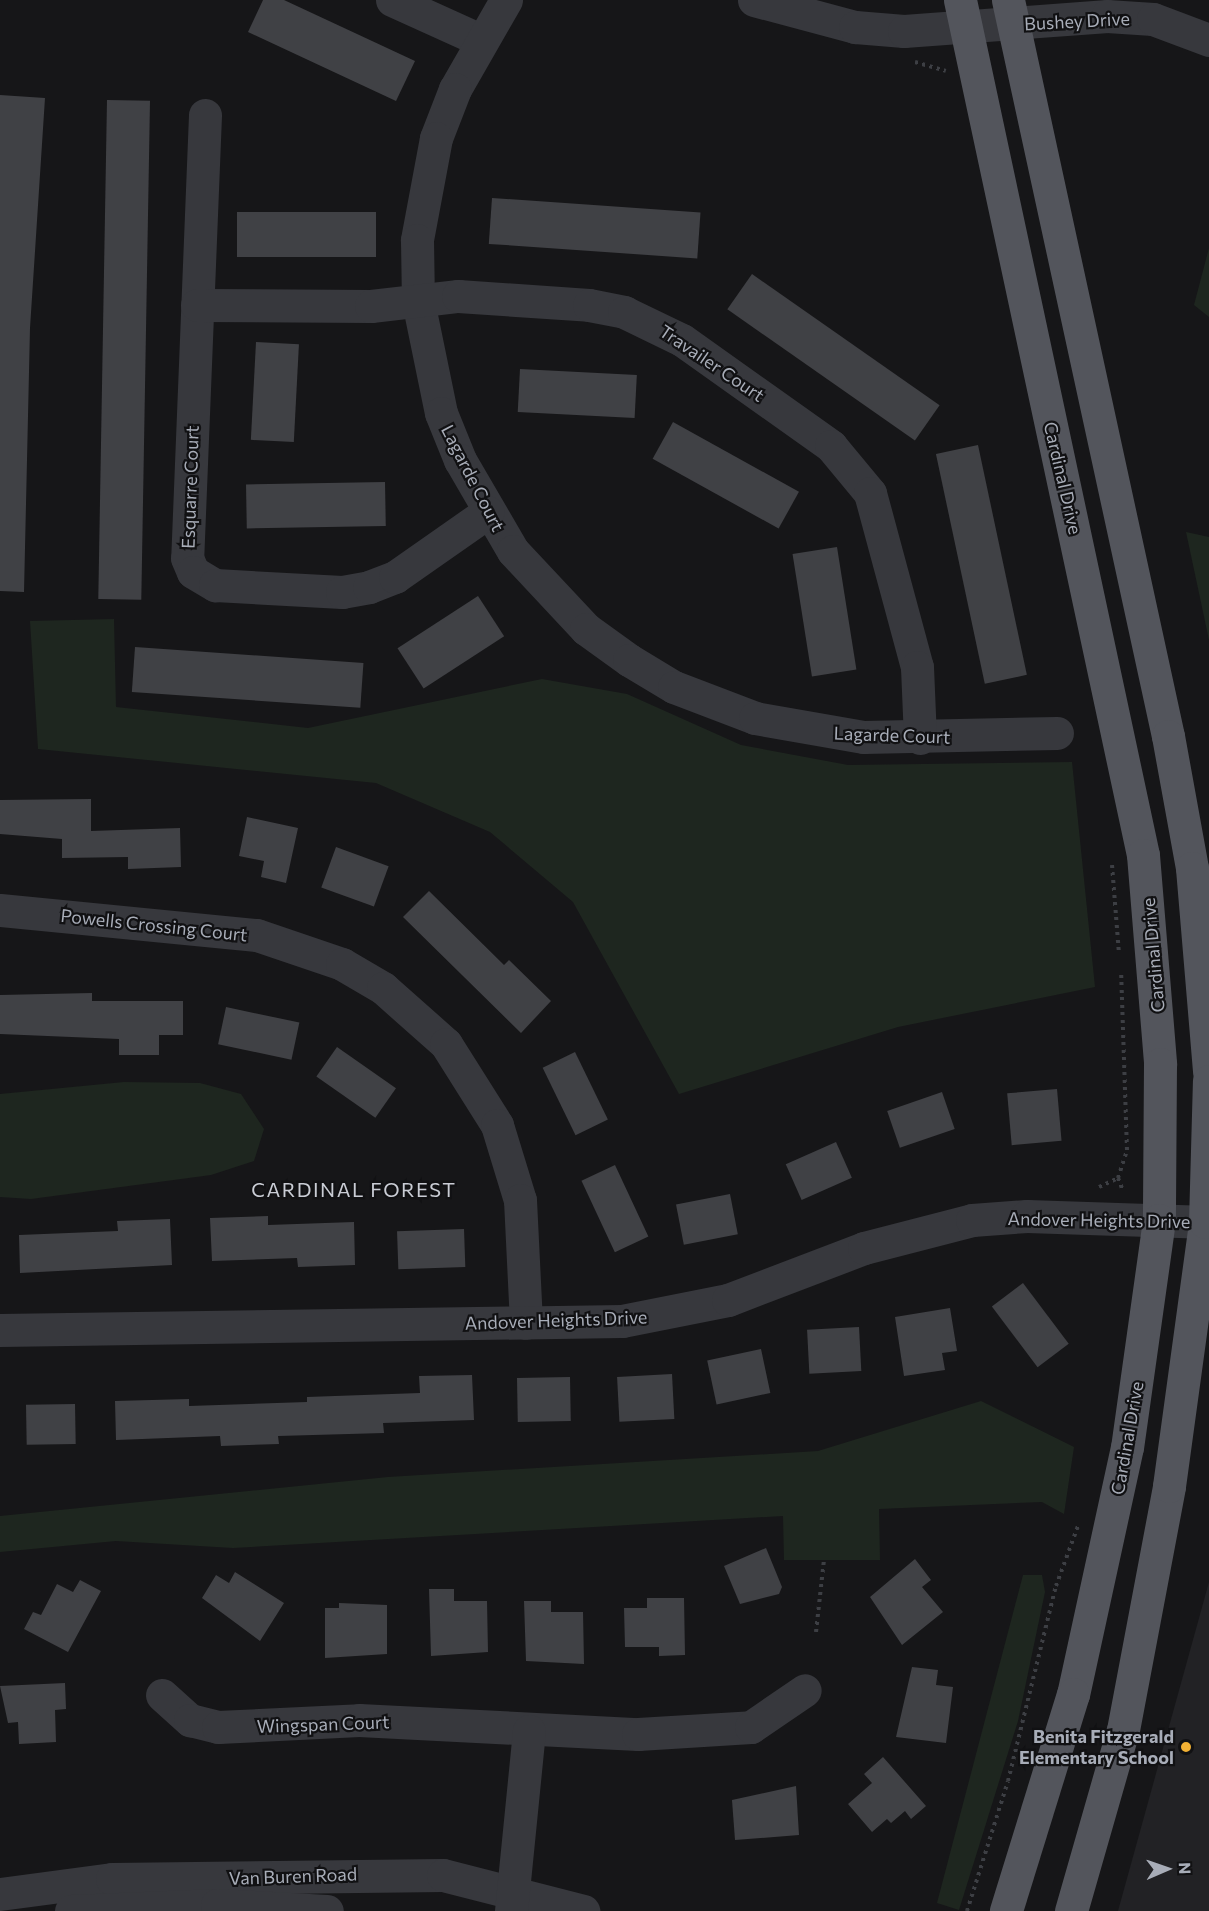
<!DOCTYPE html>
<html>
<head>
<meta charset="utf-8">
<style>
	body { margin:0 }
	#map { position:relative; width:1209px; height:1911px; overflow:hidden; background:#161618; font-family:Commissioner,sans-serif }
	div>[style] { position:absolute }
	.built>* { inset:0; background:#222225 }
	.green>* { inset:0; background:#1e261f }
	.building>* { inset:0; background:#404145; transform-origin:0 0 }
	.path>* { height:4px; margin-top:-2px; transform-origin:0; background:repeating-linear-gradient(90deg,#3d3f44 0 3px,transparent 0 7.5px) }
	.minor>* { height:33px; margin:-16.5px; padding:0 16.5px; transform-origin:16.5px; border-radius:16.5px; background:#37383d }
	.major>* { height:33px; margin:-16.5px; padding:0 16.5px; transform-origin:16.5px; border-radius:16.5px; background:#53555c }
	.dots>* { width:16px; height:16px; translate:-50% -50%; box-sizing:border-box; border:3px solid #111113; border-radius:50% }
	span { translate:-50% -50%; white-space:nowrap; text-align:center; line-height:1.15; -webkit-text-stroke:4.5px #111113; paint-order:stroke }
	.street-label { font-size:18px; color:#a8adb8 }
	.poi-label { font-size:18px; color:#a8adb8; font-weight:700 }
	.right { translate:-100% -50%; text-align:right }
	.neighbourhood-label { font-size:20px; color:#c9ccd4; letter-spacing:1.5px }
	.north { position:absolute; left:1137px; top:1839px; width:60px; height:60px; -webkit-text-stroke:4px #111113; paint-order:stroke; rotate:88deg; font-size:16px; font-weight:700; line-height:24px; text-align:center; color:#a8adb8 }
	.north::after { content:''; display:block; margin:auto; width:21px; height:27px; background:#a8adb8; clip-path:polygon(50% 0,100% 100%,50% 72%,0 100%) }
</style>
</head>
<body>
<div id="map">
	<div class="built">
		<div style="clip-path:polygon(1209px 1582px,1209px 1911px,1118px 1911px)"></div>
	</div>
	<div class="green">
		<div style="clip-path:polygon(1209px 248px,1209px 317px,1194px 305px)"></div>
		<div style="clip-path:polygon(1186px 532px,1209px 537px,1209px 640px)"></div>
		<div style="clip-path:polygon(114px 619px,116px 707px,308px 728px,542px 679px,627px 694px,741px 745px,848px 765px,1072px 762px,1095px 987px,898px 1027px,679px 1094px,573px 902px,490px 832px,376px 783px,38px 749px,30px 621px)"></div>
		<div style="clip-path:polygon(124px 1082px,200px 1083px,241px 1094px,264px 1129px,254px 1161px,211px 1175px,31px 1199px,0 1197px,0 1094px)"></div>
		<div style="clip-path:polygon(981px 1401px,1074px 1447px,1064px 1514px,1042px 1502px,879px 1509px,880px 1560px,784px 1560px,783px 1516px,233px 1548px,116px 1541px,0 1552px,0 1516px,388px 1477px,818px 1451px)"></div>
		<div style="clip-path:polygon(1023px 1575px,1042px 1575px,1045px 1592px,1018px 1721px,959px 1910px,937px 1903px)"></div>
	</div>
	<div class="building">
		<div style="clip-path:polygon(263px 0,284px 0,415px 61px,396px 101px,248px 32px)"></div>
		<div style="clip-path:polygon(0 95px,45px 98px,30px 328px,24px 592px,0 591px)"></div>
		<div style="left:107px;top:100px;width:43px;height:499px;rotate:1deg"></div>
		<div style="left:492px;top:198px;width:209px;height:46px;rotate:4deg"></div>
		<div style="left:376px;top:212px;width:45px;height:139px;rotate:90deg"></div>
		<div style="left:752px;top:274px;width:229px;height:43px;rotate:35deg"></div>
		<div style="left:256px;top:342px;width:43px;height:98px;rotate:3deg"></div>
		<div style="left:520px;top:369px;width:117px;height:43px;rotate:3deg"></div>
		<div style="left:673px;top:422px;width:144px;height:42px;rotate:29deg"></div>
		<div style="left:978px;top:445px;width:235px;height:43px;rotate:78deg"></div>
		<div style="left:385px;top:482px;width:44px;height:139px;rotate:89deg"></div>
		<div style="left:837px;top:547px;width:124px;height:45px;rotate:81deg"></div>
		<div style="left:478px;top:596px;width:48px;height:96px;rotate:57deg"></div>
		<div style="left:135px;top:647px;width:229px;height:45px;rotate:4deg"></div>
		<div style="clip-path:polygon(91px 799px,91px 831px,180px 828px,181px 867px,128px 869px,128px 857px,62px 858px,62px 839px,0 834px,0 800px)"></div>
		<div style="clip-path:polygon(247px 817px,298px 828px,286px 883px,261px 877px,264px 861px,239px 856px)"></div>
		<div style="left:336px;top:847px;width:56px;height:43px;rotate:20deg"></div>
		<div style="clip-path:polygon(429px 891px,504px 965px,509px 960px,551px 1001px,521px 1033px,403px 917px)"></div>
		<div style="clip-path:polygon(92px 993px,92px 1001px,183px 1001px,183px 1035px,159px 1035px,159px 1055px,119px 1055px,119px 1039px,0 1034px,0 995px)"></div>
		<div style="left:226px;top:1007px;width:75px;height:38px;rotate:12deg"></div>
		<div style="left:337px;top:1047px;width:72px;height:36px;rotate:35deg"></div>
		<div style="left:575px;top:1052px;width:75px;height:36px;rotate:64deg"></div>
		<div style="left:1057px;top:1089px;width:52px;height:50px;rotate:85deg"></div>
		<div style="left:942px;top:1092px;width:39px;height:58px;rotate:71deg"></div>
		<div style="left:836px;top:1142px;width:39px;height:55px;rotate:66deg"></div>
		<div style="left:615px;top:1165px;width:79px;height:37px;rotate:65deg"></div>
		<div style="left:730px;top:1194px;width:41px;height:55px;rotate:79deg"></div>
		<div style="clip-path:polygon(268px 1216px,268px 1225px,354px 1222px,355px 1265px,298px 1267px,297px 1258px,212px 1261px,210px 1218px)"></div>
		<div style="clip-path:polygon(170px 1219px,172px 1265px,20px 1273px,19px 1235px,118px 1231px,117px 1221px)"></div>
		<div style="left:464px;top:1229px;width:38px;height:67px;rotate:88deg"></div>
		<div style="left:1023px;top:1283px;width:76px;height:39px;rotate:53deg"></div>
		<div style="clip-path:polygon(950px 1308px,957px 1351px,942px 1353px,945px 1370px,904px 1376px,895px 1317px)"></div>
		<div style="left:859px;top:1327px;width:44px;height:52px;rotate:87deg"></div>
		<div style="left:761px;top:1349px;width:45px;height:55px;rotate:78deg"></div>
		<div style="left:672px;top:1374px;width:45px;height:55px;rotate:87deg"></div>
		<div style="clip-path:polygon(472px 1375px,474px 1420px,383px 1423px,384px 1433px,278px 1436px,279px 1444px,221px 1446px,220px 1436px,116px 1440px,115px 1401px,189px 1399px,189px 1406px,307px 1402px,307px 1397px,420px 1393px,419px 1376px)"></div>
		<div style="left:570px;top:1377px;width:44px;height:53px;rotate:89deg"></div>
		<div style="left:75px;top:1404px;width:40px;height:49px;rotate:89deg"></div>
		<div style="clip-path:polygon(766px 1548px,782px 1587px,779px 1594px,740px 1604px,724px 1566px)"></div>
		<div style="clip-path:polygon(915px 1559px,931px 1580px,922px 1587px,943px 1612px,902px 1645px,870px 1597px)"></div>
		<div style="clip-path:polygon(235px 1572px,284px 1603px,260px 1641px,202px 1598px,216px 1575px,229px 1583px)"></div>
		<div style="clip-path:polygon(80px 1580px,101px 1591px,68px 1652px,24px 1629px,33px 1612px,41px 1615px,57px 1584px,73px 1592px)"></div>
		<div style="clip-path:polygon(429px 1589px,454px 1589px,454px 1601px,487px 1601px,488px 1652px,431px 1656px)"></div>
		<div style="clip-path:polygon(647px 1598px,684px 1598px,685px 1655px,659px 1656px,659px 1647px,625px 1647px,624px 1608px,647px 1608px)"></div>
		<div style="clip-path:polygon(524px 1601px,551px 1601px,551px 1612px,583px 1612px,584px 1664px,526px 1661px)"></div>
		<div style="clip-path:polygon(339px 1603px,387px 1605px,387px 1654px,325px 1658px,325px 1608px,339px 1608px)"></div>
		<div style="clip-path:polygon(912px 1667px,938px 1670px,936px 1685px,953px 1687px,946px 1743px,896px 1737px)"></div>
		<div style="clip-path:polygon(65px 1683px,66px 1709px,55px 1710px,56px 1742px,19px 1744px,18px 1722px,8px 1723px,0 1686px)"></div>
		<div style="clip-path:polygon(883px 1757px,926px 1806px,911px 1819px,905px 1811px,891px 1823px,887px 1819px,872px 1832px,848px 1804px,872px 1783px,864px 1774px)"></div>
		<div style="clip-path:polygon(796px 1786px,799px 1835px,735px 1840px,732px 1800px)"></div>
	</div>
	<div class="path">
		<div style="left:915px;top:62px;width:32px;rotate:16deg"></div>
		<div style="left:1112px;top:865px;width:88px;rotate:85.5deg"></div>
		<div style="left:1118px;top:1178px;width:14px;rotate:69deg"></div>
		<div style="left:1099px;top:1187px;width:21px;rotate:-25deg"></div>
		<div style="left:1118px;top:1178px;width:29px;rotate:-72deg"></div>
		<div style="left:1127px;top:1150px;width:180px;rotate:-91.9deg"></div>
		<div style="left:816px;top:1632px;width:72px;rotate:-83.7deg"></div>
		<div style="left:967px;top:1911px;width:136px;rotate:-72.5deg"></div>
		<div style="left:1008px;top:1781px;width:201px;rotate:-76.2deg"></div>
		<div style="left:1056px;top:1586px;width:67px;rotate:-69.9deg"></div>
	</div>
	<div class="minor">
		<div style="left:392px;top:0;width:97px;rotate:24.4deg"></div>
		<div style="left:506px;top:0;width:103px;rotate:119.8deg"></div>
		<div style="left:455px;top:89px;width:53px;rotate:111.2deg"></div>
		<div style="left:436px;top:138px;width:104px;rotate:100.6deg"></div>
		<div style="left:417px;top:240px;width:61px;rotate:89.1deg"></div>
		<div style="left:418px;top:301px;width:114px;rotate:78.4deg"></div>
		<div style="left:441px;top:413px;width:51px;rotate:68deg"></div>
		<div style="left:460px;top:460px;width:105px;rotate:59.8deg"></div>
		<div style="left:513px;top:551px;width:107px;rotate:46.9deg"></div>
		<div style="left:586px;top:629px;width:53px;rotate:35.8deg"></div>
		<div style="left:629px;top:660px;width:52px;rotate:31deg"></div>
		<div style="left:674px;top:687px;width:87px;rotate:20.9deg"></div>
		<div style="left:755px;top:718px;width:110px;rotate:10deg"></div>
		<div style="left:863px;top:737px;width:194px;rotate:-1.2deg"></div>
		<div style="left:754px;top:0;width:105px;rotate:15deg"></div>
		<div style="left:855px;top:27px;width:49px;rotate:4.7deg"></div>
		<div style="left:904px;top:31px;width:204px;rotate:-4.2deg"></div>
		<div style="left:1107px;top:16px;width:46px;rotate:3.7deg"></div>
		<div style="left:1153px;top:19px;width:60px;rotate:20.6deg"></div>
		<div style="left:205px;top:115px;width:443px;rotate:92.3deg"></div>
		<div style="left:187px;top:558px;width:15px;rotate:67deg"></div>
		<div style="left:193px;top:572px;width:26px;rotate:31deg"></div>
		<div style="left:215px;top:585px;width:127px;rotate:3.2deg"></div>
		<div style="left:342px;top:592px;width:27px;rotate:-10deg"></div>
		<div style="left:369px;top:587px;width:28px;rotate:-21deg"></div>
		<div style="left:395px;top:577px;width:113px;rotate:-35deg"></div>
		<div style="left:197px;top:305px;width:174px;rotate:0.3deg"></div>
		<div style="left:371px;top:306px;width:88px;rotate:-6.6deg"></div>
		<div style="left:458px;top:296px;width:131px;rotate:3.9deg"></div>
		<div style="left:589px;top:305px;width:36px;rotate:11deg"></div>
		<div style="left:624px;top:312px;width:64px;rotate:25.8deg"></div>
		<div style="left:682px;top:340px;width:183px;rotate:35.4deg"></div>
		<div style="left:831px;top:446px;width:61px;rotate:50.3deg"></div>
		<div style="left:870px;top:493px;width:180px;rotate:74.9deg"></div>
		<div style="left:917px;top:667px;width:71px;rotate:87.6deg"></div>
		<div style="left:0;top:910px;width:258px;rotate:5.6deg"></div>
		<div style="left:257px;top:935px;width:90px;rotate:18.8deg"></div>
		<div style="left:342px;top:964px;width:48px;rotate:30.3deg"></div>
		<div style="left:383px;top:988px;width:84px;rotate:41.6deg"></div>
		<div style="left:446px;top:1044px;width:96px;rotate:57.8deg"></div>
		<div style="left:497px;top:1125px;width:78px;rotate:73deg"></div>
		<div style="left:520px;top:1200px;width:123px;rotate:87.2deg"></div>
		<div style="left:0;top:1330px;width:622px;rotate:-0.83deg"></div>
		<div style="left:622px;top:1321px;width:108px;rotate:-11.2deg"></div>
		<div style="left:728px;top:1300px;width:146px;rotate:-20.9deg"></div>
		<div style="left:864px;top:1248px;width:112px;rotate:-14.5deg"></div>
		<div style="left:972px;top:1220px;width:55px;rotate:-4.2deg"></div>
		<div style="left:1027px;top:1216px;width:182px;rotate:1.9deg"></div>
		<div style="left:162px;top:1695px;width:38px;rotate:42deg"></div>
		<div style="left:190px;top:1720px;width:29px;rotate:14deg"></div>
		<div style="left:218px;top:1727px;width:141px;rotate:-2.8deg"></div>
		<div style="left:359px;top:1720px;width:279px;rotate:2.9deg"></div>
		<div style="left:638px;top:1734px;width:113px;rotate:-3.5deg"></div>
		<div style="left:751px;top:1727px;width:65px;rotate:-34.4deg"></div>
		<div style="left:0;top:1894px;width:113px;rotate:-7.6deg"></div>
		<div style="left:112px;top:1879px;width:331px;rotate:-0.7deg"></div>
		<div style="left:443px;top:1875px;width:145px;rotate:14.4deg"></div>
		<div style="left:71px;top:1911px;width:146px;rotate:-2.4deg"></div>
		<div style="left:217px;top:1905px;width:110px;rotate:3.1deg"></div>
		<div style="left:511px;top:1911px;width:181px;rotate:-84.3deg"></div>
	</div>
	<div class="major">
		<div style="left:960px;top:0;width:874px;rotate:77.92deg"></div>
		<div style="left:1143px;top:855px;width:210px;rotate:85.3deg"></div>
		<div style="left:1160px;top:1064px;width:156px;rotate:90.4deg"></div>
		<div style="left:1159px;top:1220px;width:229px;rotate:98deg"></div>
		<div style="left:1127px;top:1447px;width:253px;rotate:102.3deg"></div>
		<div style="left:1073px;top:1694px;width:227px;rotate:107.2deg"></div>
		<div style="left:1008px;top:0;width:753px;rotate:77.74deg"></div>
		<div style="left:1168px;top:736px;width:134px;rotate:79.7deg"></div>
		<div style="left:1192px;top:868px;width:205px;rotate:85.2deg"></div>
		<div style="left:1071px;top:1911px;width:188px;rotate:-74deg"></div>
		<div style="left:1123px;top:1730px;width:248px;rotate:-79.3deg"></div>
		<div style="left:1169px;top:1486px;width:266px;rotate:-82.2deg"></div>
		<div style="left:1205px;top:1222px;width:141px;rotate:-88.4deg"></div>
	</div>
	<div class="dots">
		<div style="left:1186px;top:1747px;background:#f2b134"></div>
	</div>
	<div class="street-label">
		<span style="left:1077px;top:21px;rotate:-3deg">Bushey Drive</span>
		<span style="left:712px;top:363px;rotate:34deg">Travailer Court</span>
		<span style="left:473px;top:478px;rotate:63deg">Lagarde Court</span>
		<span style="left:1063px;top:478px;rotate:77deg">Cardinal Drive</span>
		<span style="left:190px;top:487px;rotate:-88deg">Esquarre Court</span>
		<span style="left:892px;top:735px;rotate:2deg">Lagarde Court</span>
		<span style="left:154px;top:925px;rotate:6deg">Powells Crossing Court</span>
		<span style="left:1153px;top:955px;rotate:-95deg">Cardinal Drive</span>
		<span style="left:1099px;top:1220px;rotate:1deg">Andover Heights Drive</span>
		<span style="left:556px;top:1320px;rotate:-2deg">Andover Heights Drive</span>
		<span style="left:1127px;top:1438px;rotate:-80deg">Cardinal Drive</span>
		<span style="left:323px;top:1724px;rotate:-2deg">Wingspan Court</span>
		<span style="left:293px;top:1876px;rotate:-2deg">Van Buren Road</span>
	</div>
	<div class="poi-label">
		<span class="right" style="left:1174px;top:1747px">Benita Fitzgerald<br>Elementary School</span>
	</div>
	<div class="neighbourhood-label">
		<span style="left:354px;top:1189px">CARDINAL FOREST</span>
	</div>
	<div class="north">N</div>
</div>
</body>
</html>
